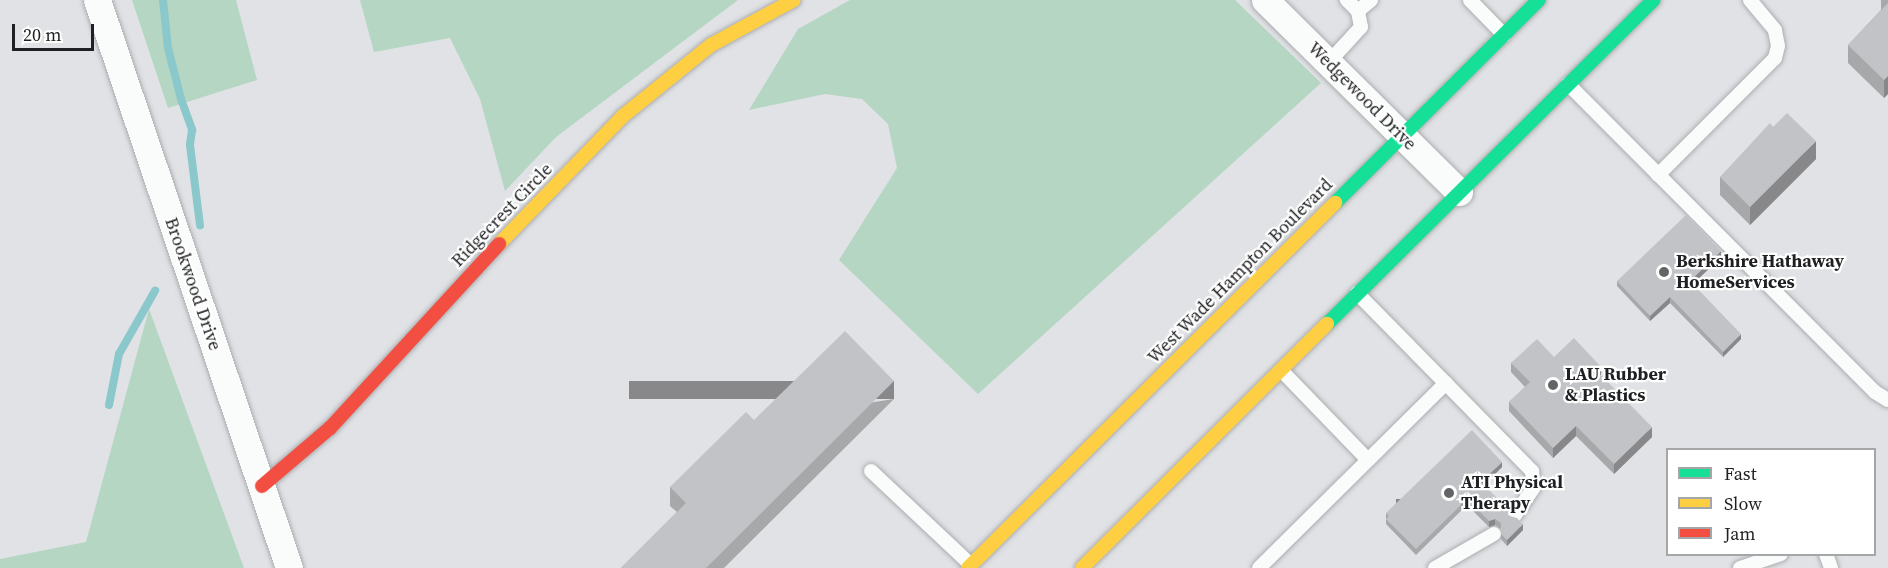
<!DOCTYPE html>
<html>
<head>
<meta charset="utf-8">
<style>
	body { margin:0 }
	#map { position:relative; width:1888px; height:568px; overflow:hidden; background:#e0e2e5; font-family:"Source Serif 4",serif }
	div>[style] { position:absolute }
	.green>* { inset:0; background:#b4d6c2 }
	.stream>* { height:8px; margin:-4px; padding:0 4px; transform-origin:4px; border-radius:4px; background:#8ac8cc }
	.roads { filter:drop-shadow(0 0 2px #acadb0) drop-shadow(0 0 2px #acadb0) }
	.lane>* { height:14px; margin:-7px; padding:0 7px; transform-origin:7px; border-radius:7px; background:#fafbfb }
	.street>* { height:27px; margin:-13.5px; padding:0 13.5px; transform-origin:13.5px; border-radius:13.5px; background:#fafbfb }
	.fast>* { height:14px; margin:-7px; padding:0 7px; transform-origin:7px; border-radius:7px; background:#16e098 }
	.slow>* { height:14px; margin:-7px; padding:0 7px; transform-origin:7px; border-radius:7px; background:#ffcf43 }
	.jam>* { height:14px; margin:-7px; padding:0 7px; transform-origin:7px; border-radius:7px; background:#f24e42 }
	.wall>* { inset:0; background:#a7a8aa }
	.shaded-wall>* { inset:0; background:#88888b; transform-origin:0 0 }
	.building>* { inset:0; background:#c2c3c6 }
	.dots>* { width:16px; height:16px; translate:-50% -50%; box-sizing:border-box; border:3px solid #fff; border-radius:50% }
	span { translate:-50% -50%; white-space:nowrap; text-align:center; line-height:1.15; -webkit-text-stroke:4.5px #fff; paint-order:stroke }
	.street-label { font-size:18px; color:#1f2022 }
	.poi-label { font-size:18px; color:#1f2022; font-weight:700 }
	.left { translate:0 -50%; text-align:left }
	.legend { position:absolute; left:1666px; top:448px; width:210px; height:108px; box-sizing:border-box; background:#fff; border:2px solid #a5a6a7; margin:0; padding:8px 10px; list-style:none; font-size:18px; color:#1f2022 }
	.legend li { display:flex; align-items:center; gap:12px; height:30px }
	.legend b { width:30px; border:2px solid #a5a6a7 }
	.scale { position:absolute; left:12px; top:24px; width:82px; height:27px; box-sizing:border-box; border:3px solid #1f2022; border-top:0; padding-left:8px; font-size:18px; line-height:21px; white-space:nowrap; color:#1f2022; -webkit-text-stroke:4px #fff; paint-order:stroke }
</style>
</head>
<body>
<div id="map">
	<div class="green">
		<div style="clip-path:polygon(132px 0,236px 0,257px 80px,168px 108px)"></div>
		<div style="clip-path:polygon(360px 0,738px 0,556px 137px,505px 191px,480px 99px,450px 38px,374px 52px)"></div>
		<div style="clip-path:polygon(850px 0,1235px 0,1321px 83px,978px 394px,839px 260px,897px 168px,888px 124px,862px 99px,825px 94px,749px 110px,798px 29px)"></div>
		<div style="clip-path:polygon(149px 309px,244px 568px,0 568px,0 559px,86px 542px)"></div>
	</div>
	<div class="stream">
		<div style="left:163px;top:0;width:48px;rotate:84.1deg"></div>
		<div style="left:168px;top:48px;width:53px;rotate:75.7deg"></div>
		<div style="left:181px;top:99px;width:33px;rotate:70deg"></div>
		<div style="left:192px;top:130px;width:15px;rotate:98deg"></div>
		<div style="left:190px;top:145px;width:81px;rotate:82.9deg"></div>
		<div style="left:109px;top:405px;width:52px;rotate:-78.9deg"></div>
		<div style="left:119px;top:354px;width:73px;rotate:-60.3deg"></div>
	</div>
	<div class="roads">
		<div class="lane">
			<div style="left:1470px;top:0;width:49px;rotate:45.8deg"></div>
			<div style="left:1358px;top:11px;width:17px;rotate:-40deg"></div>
			<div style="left:1328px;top:63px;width:49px;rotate:-47.5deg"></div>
			<div style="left:1361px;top:27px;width:16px;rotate:-101deg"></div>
			<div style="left:1358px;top:11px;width:16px;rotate:-135deg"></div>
			<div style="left:1568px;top:84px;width:435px;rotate:45.1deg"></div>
			<div style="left:1875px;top:392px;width:15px;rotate:32deg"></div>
			<div style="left:1658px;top:175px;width:165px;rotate:-45deg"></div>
			<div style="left:1775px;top:58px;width:12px;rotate:-76deg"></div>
			<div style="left:1778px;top:46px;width:16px;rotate:-101deg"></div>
			<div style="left:1775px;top:30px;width:39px;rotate:-130deg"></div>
			<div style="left:1357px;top:293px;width:250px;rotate:45.5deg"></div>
			<div style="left:1532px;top:471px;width:16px;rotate:83deg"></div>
			<div style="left:1534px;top:487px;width:34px;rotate:124deg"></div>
			<div style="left:1281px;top:370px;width:124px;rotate:46deg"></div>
			<div style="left:871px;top:471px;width:137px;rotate:43.2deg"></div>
			<div style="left:1826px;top:554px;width:15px;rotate:70deg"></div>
			<div style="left:1259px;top:568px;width:263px;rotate:-44.7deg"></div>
			<div style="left:1435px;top:568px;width:68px;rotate:-30deg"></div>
			<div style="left:1740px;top:568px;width:43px;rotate:-18.9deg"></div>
		</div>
		<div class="street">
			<div style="left:97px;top:0;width:600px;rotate:71.32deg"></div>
			<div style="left:1265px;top:0;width:273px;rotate:44.7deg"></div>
		</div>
		<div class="fast">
			<div style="left:1335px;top:203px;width:288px;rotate:-44.9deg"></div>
			<div style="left:1327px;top:324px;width:460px;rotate:-44.8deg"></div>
		</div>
		<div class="slow">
			<div style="left:499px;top:244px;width:178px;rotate:-45.9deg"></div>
			<div style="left:623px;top:116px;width:113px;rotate:-38.9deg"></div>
			<div style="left:711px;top:45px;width:94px;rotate:-28.5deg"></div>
			<div style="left:968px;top:568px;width:518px;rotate:-44.84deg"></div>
			<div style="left:1082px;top:568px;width:346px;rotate:-44.9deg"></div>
		</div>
		<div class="jam">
			<div style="left:262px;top:486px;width:89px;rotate:-40.5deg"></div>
			<div style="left:330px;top:428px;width:250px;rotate:-47.4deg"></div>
		</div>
	</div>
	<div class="wall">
		<div style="clip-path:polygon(1881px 0,1888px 0,1888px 94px,1884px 98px,1848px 63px,1848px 45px,1881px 10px)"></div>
		<div style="clip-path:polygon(1773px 127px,1816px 159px,1750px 225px,1720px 195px,1720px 177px)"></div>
		<div style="clip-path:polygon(1721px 257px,1693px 284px,1741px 339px,1723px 357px,1670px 303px,1650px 321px,1617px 286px,1617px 281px)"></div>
		<div style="clip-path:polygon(1554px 357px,1601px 376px,1652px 437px,1614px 474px,1576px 436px,1553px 458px,1509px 411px,1509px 402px,1525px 387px,1511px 372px,1511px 363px)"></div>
		<div style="clip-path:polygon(894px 399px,724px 568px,621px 568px,677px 512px,670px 506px,670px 487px,754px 420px)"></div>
		<div style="clip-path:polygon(1502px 467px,1484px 485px,1510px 516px,1523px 530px,1507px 546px,1501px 539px,1501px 529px,1495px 525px,1489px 527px,1467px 505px,1416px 555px,1386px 524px,1386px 513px)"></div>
	</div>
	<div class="shaded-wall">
		<div style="clip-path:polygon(1888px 76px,1888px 94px,1884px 98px,1884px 80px)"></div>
		<div style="clip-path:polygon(1816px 141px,1816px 159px,1750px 225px,1750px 207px)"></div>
		<div style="clip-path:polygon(1721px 251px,1721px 257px,1690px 287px,1690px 281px)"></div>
		<div style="clip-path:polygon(1670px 297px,1670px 303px,1650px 321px,1650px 316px)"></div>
		<div style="clip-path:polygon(1741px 334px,1741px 339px,1723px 357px,1723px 352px)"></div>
		<div style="clip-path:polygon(1601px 367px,1601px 376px,1597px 371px)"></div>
		<div style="left:894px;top:381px;width:18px;height:265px;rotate:90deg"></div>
		<div style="clip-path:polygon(1576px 426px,1576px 436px,1553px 458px,1553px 448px)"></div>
		<div style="clip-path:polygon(1652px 427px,1652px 437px,1614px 474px,1614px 464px)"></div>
		<div style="clip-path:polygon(1502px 462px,1502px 467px,1481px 488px,1481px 482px)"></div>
		<div style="left:1467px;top:499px;width:6px;height:71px;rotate:90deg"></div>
		<div style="clip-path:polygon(1495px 519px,1495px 525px,1489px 527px,1489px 521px)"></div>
		<div style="clip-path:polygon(1523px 524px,1523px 530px,1507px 546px,1507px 540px)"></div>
	</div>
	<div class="building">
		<div style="clip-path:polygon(1888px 3px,1888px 76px,1884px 80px,1848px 45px)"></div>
		<div style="clip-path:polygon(1787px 113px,1816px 141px,1750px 207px,1720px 177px,1770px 123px,1773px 127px)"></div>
		<div style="clip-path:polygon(1686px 215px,1721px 251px,1690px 281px,1741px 334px,1723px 352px,1670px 297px,1650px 316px,1617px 281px)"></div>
		<div style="clip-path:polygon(845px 331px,894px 381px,706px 568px,621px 568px,686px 503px,670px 487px,746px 412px,754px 420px)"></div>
		<div style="clip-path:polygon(1574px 338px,1601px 367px,1597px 371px,1652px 427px,1614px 464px,1576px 426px,1553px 448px,1509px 402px,1530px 382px,1511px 363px,1537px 339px,1554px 357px)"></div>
		<div style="clip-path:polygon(1472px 430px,1502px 462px,1481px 482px,1506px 507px,1510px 516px,1517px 518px,1523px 524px,1507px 540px,1501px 534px,1501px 523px,1495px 519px,1489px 521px,1467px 499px,1416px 549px,1386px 519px,1389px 516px,1386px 513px)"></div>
	</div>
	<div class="dots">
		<div style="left:1664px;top:272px;background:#636466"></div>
		<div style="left:1553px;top:385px;background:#636466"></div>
		<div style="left:1449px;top:493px;background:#636466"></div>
	</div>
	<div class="street-label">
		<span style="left:1362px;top:96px;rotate:45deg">Wedgewood Drive</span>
		<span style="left:502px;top:215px;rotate:-46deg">Ridgecrest Circle</span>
		<span style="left:1240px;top:271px;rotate:-45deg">West Wade Hampton Boulevard</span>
		<span style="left:193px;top:284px;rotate:71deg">Brookwood Drive</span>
	</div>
	<div class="poi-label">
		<span class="left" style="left:1676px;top:272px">Berkshire Hathaway<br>HomeServices</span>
		<span class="left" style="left:1565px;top:385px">LAU Rubber<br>&amp; Plastics</span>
		<span class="left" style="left:1461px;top:493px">ATI Physical<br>Therapy</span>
	</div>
	<ul class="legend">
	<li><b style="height:8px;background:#16e098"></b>Fast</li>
	<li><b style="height:8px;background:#ffcf43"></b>Slow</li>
	<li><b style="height:8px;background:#f24e42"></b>Jam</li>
	</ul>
	<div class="scale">20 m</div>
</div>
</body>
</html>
